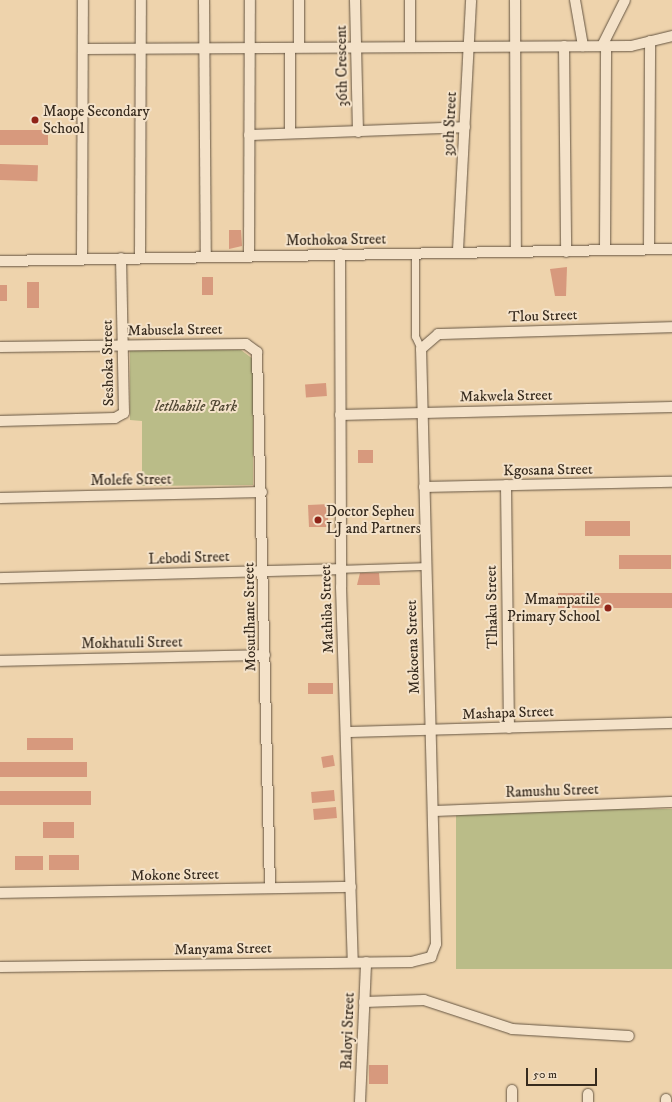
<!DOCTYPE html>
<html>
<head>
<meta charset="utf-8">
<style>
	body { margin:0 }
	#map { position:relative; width:672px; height:1102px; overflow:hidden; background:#eed3ac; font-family:"IM FELL DW Pica",serif }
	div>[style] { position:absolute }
	.green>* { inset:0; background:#babc88; transform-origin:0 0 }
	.building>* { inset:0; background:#d7997d; transform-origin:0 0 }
	.roads { filter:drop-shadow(0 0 1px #655542) drop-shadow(0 0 1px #655542) }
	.pedestrian>* { height:7px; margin:-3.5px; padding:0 3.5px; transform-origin:3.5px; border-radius:3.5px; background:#f4e2c9 }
	.minor>* { height:10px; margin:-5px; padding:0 5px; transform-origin:5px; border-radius:5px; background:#f4e2c9 }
	.dots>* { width:11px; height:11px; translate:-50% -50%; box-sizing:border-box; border:2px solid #f4e2c9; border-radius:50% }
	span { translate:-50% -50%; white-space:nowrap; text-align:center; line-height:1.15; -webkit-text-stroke:4px #f4e2c9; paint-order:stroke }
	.street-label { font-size:15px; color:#372b1e }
	.poi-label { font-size:15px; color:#372b1e }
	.left { translate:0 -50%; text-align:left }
	.right { translate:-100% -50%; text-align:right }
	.park-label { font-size:15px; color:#514833; font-style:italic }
	.scale { position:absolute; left:526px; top:1068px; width:71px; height:18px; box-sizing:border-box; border:2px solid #372b1e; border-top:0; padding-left:5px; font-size:12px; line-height:14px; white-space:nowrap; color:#372b1e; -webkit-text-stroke:3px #f4e2c9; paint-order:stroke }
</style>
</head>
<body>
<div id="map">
	<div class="green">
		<div style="clip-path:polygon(130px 350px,241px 350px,253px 359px,253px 485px,142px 486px,142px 421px,130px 420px)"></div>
		<div style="left:672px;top:809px;width:160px;height:216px;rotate:90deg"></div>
	</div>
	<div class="building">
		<div style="left:0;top:130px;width:48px;height:15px"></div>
		<div style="left:0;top:164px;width:38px;height:16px;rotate:2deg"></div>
		<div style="clip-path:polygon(229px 230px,241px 230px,242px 246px,229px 249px)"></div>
		<div style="clip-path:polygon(567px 267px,566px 296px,555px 296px,550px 269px)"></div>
		<div style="left:202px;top:277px;width:11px;height:18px"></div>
		<div style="left:27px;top:282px;width:12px;height:26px"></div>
		<div style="left:7px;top:285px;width:16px;height:7px;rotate:90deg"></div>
		<div style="left:326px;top:383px;width:13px;height:21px;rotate:86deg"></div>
		<div style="left:358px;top:450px;width:15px;height:13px"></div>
		<div style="clip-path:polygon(330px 504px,327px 527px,309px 527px,308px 505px)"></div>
		<div style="left:630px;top:521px;width:15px;height:45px;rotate:90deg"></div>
		<div style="left:619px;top:555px;width:52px;height:14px"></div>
		<div style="clip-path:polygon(360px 573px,379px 573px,380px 585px,357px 585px)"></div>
		<div style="left:672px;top:593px;width:15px;height:114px;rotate:90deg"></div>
		<div style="left:333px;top:683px;width:11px;height:25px;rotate:90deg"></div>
		<div style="left:27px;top:738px;width:46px;height:12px"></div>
		<div style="left:333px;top:755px;width:11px;height:12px;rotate:80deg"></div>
		<div style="left:0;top:762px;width:87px;height:15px"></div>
		<div style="left:334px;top:790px;width:11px;height:23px;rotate:85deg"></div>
		<div style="left:91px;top:791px;width:14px;height:91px;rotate:90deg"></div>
		<div style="left:336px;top:807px;width:11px;height:23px;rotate:85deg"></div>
		<div style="left:43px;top:822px;width:31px;height:16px"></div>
		<div style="left:79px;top:855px;width:15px;height:30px;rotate:90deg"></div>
		<div style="left:15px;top:856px;width:28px;height:14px"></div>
		<div style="left:369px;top:1065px;width:19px;height:19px"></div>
	</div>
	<div class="roads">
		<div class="pedestrian">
			<div style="left:415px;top:255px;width:81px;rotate:90deg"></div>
			<div style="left:415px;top:336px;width:14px;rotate:65deg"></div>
			<div style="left:340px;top:569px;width:86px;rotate:-2deg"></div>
		</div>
		<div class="minor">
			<div style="left:204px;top:0;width:256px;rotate:89.6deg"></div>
			<div style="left:299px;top:0;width:47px;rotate:90deg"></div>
			<div style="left:355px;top:0;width:132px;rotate:88.7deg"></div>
			<div style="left:515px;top:0;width:250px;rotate:89.8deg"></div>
			<div style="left:575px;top:0;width:47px;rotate:80.1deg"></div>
			<div style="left:564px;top:46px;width:206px;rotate:89.4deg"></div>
			<div style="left:602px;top:46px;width:51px;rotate:-63.4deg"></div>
			<div style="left:410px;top:47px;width:47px;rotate:-90deg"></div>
			<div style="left:83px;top:49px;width:548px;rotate:-0.31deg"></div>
			<div style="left:631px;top:46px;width:42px;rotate:-13.7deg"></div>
			<div style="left:290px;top:133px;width:85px;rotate:-90deg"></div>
			<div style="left:249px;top:135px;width:216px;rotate:-2.1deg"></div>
			<div style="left:649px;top:249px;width:208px;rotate:-89.7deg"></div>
			<div style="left:458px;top:250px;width:250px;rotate:-87deg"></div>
			<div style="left:605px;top:250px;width:204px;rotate:-89.7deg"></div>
			<div style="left:340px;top:254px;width:333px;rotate:89.8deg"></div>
			<div style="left:341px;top:587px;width:375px;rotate:88.2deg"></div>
			<div style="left:249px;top:256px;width:256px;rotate:-89.8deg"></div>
			<div style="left:140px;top:257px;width:257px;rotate:-89.8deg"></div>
			<div style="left:82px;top:259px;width:259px;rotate:-89.8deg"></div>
			<div style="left:0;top:261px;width:672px;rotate:-1.02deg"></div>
			<div style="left:0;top:347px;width:246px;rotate:-0.7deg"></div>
			<div style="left:246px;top:344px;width:14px;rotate:36deg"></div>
			<div style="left:257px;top:352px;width:536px;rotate:88.61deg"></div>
			<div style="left:340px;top:415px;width:332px;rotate:-1.4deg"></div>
			<div style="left:0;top:421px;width:115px;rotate:-1.5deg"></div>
			<div style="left:115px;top:418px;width:10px;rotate:-29deg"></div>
			<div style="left:124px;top:413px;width:155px;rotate:-91.1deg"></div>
			<div style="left:506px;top:485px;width:243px;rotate:89.3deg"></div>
			<div style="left:424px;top:487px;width:248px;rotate:-1.2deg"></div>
			<div style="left:0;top:498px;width:262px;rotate:-1.3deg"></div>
			<div style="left:0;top:578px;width:340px;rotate:-1.5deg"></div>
			<div style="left:0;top:661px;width:265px;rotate:-1.3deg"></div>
			<div style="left:346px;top:732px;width:326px;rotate:-1.6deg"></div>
			<div style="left:433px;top:811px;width:239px;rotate:-2.2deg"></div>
			<div style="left:0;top:893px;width:351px;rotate:-1deg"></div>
			<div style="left:0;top:967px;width:411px;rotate:-0.7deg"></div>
			<div style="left:411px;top:962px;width:21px;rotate:-14deg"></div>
			<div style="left:431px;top:957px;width:14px;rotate:-69deg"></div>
			<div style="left:436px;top:944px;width:595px;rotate:-91.44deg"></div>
			<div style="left:421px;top:349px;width:23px;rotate:-41deg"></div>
			<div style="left:438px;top:334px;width:234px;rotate:-1.7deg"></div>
			<div style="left:364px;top:1002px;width:60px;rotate:-1.9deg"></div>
			<div style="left:424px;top:1000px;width:93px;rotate:18.2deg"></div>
			<div style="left:512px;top:1029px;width:117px;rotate:3.4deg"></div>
			<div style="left:512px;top:1090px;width:12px;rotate:90deg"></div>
			<div style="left:588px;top:1094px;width:8px;rotate:90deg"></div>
			<div style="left:666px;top:1099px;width:3px;rotate:90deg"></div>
			<div style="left:360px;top:1102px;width:140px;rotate:-87.5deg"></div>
		</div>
	</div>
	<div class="dots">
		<div style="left:35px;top:120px;background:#8f2418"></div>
		<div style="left:318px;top:520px;background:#8f2418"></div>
		<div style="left:608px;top:608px;background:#8f2418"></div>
	</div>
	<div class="street-label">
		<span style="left:342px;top:66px;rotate:-91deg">36th Crescent</span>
		<span style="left:450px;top:124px;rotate:-87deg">39th Street</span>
		<span style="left:336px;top:240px;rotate:-1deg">Mothokoa Street</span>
		<span style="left:543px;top:316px;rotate:-2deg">Tlou Street</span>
		<span style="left:175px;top:330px;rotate:-1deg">Mabusela Street</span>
		<span style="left:108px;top:363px;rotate:-91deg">Seshoka Street</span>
		<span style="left:506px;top:396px;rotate:-1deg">Makwela Street</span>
		<span style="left:548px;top:470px;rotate:-1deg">Kgosana Street</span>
		<span style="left:131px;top:480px;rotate:-1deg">Molefe Street</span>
		<span style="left:189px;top:558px;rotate:-2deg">Lebodi Street</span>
		<span style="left:492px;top:607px;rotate:-91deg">Tlhaku Street</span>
		<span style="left:327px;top:609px;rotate:-92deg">Mathiba Street</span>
		<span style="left:250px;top:617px;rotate:-91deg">Mosutlhane Street</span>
		<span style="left:132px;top:643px;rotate:-1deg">Mokhatuli Street</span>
		<span style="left:413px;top:647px;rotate:-92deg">Mokoena Street</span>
		<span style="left:508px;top:713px;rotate:-2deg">Mashapa Street</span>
		<span style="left:552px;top:791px;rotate:-2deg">Ramushu Street</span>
		<span style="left:175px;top:875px;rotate:-1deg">Mokone Street</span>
		<span style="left:223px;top:949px;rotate:-1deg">Manyama Street</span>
		<span style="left:348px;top:1031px;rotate:-88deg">Baloyi Street</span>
	</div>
	<div class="poi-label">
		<span class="left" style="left:43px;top:120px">Maope Secondary<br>School</span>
		<span class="left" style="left:326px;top:520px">Doctor Sepheu<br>LJ and Partners</span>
		<span class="right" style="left:600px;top:608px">Mmampatile<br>Primary School</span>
	</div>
	<div class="park-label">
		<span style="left:196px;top:407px">letlhabile Park</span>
	</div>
	<div class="scale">50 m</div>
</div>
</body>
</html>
